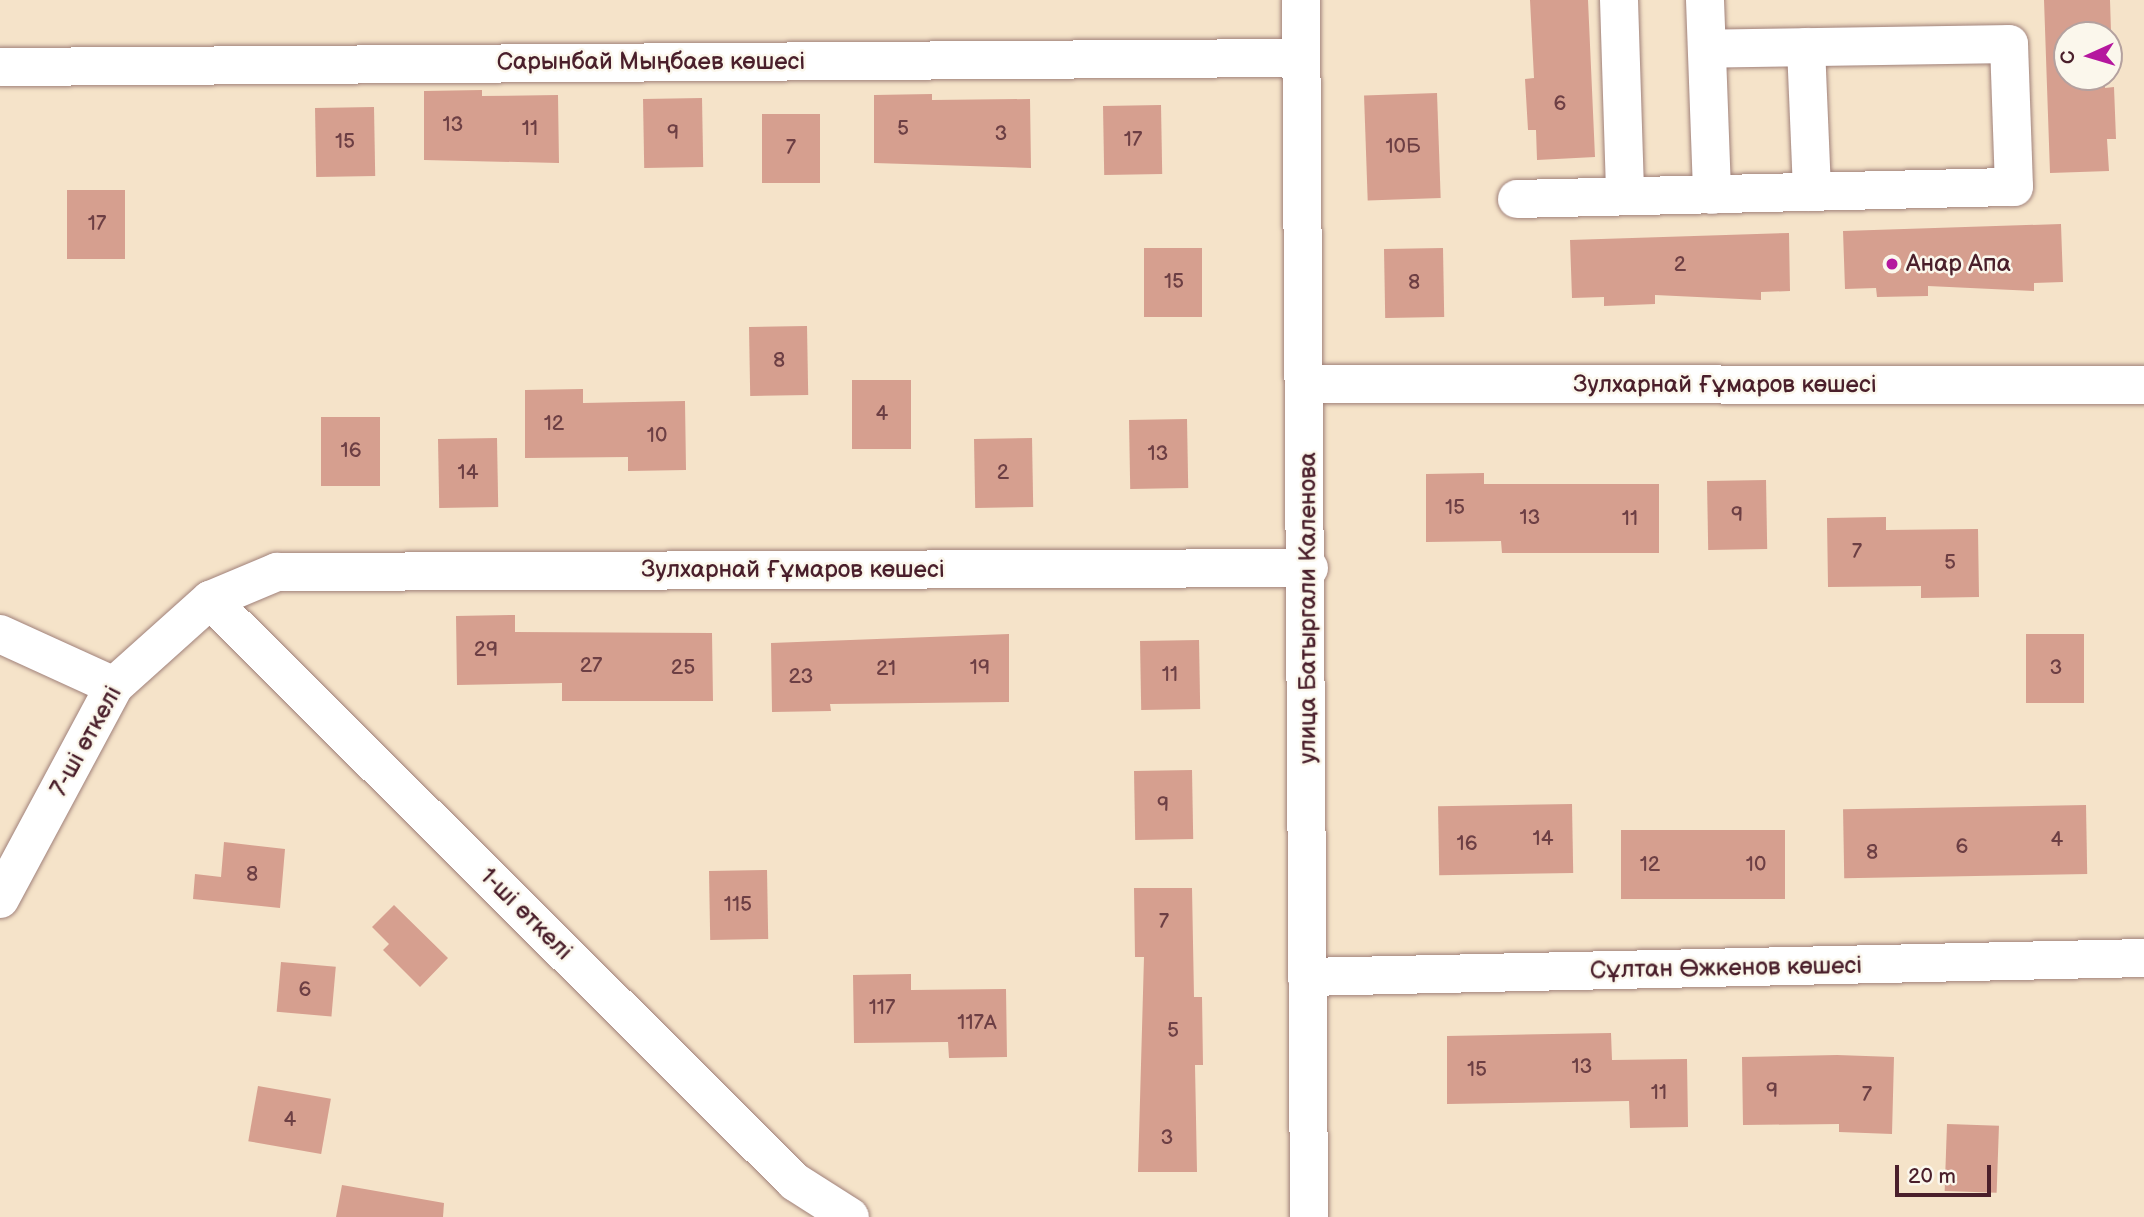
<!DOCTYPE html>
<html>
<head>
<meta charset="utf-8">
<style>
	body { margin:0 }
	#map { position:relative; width:2144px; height:1217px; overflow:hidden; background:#f5e3c9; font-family:"Balsamiq Sans",sans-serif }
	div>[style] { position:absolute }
	.building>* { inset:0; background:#d69f8f; transform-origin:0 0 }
	.roads { filter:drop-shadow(0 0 2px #a0817a) drop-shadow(0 0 2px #a0817a) }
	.minor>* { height:38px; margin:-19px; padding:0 19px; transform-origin:19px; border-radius:19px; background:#fff }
	.dots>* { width:19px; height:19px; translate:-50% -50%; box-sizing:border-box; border:4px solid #fbf7ec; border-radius:50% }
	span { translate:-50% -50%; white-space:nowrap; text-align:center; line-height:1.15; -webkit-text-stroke:5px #fbf7ec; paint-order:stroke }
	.number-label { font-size:21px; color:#6d3f44 }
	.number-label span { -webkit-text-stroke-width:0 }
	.street-label { font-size:24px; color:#4a1f2b }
	.poi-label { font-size:24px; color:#4a1f2b }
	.left { translate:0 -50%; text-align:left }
	.north { position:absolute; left:2053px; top:21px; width:70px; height:70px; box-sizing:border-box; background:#fbf7ec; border:2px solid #b4a19f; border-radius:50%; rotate:266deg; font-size:19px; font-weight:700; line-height:28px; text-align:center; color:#4a1f2b }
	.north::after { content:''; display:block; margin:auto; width:24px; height:32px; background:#b5179e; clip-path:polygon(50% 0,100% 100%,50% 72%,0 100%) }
	.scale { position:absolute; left:1895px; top:1165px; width:96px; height:32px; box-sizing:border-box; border:4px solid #4a1f2b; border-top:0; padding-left:9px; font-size:21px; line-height:24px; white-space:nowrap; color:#4a1f2b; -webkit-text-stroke:5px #fbf7ec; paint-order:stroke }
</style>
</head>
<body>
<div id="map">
	<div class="building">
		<div style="clip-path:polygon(1530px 0,1588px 0,1595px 157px,1537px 160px,1536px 130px,1528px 130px,1525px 79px,1534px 78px)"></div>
		<div style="clip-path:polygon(2044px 0,2110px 0,2111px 32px,2067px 35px,2067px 77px,2105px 77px,2105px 88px,2114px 87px,2116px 139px,2107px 139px,2109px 171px,2050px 173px)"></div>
		<div style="clip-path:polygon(482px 90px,482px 96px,558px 95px,559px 163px,424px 160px,424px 91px)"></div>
		<div style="left:1437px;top:93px;width:105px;height:73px;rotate:88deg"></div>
		<div style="clip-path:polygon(932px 94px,932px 100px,1030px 99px,1031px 168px,874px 163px,874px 95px)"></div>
		<div style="left:702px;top:98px;width:69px;height:59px;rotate:89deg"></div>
		<div style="left:1161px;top:105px;width:69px;height:58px;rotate:89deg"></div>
		<div style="left:374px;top:107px;width:69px;height:59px;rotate:89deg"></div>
		<div style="left:762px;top:114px;width:58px;height:69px"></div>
		<div style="left:67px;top:190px;width:58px;height:69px"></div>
		<div style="clip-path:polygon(2061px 224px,2063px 282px,2034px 283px,2034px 291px,1928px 286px,1928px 296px,1877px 297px,1876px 288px,1845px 289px,1843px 231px)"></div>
		<div style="clip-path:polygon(1789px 233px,1790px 291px,1761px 292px,1761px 300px,1655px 295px,1655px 304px,1604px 306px,1604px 297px,1572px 298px,1570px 240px)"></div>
		<div style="left:1144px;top:248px;width:58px;height:69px"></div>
		<div style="left:1443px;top:248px;width:69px;height:59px;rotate:89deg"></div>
		<div style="left:807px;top:326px;width:69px;height:58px;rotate:89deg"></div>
		<div style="left:852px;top:380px;width:59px;height:69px"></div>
		<div style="clip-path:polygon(583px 389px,583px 403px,685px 401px,686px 470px,628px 471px,628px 457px,525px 458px,525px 390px)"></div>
		<div style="left:321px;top:417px;width:59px;height:69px"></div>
		<div style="left:1187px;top:419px;width:69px;height:58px;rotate:89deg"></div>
		<div style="left:497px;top:438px;width:69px;height:59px;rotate:89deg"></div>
		<div style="left:1032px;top:438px;width:69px;height:58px;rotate:89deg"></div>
		<div style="clip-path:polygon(1484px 473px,1484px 484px,1659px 484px,1659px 553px,1502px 553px,1501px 541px,1426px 542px,1426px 474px)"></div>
		<div style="left:1766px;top:480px;width:69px;height:59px;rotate:89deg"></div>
		<div style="clip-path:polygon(1886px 517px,1886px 530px,1978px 529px,1979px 597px,1921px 598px,1921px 586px,1828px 587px,1827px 518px)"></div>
		<div style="clip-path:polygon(515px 615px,515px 632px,712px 633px,713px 701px,562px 701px,562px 683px,457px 685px,456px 616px)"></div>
		<div style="clip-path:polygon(1009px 634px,1009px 702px,830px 704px,831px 711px,772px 712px,771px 643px)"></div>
		<div style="left:2026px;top:634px;width:58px;height:69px"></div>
		<div style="left:1199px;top:640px;width:69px;height:59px;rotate:89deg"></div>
		<div style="left:1192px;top:770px;width:69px;height:58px;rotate:89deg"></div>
		<div style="left:1572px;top:804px;width:69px;height:134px;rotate:89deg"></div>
		<div style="left:2086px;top:805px;width:69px;height:243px;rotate:89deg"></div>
		<div style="left:1785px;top:830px;width:69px;height:164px;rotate:90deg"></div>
		<div style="clip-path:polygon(224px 842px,285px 849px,280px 908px,193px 899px,195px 874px,221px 877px)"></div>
		<div style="left:767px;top:870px;width:69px;height:58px;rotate:89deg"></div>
		<div style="clip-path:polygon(1134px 888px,1192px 888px,1194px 997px,1202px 997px,1203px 1065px,1195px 1065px,1197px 1172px,1138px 1172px,1144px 957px,1135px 957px)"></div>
		<div style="clip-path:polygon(394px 905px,448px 958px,420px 987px,383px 950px,389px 944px,372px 927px)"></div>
		<div style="left:281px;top:962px;width:55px;height:50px;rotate:5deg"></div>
		<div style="clip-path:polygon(911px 974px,911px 990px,1006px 989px,1007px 1057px,949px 1058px,948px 1042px,854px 1043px,853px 975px)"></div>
		<div style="clip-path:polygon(1611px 1033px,1612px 1060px,1687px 1059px,1688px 1127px,1630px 1128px,1629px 1101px,1447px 1104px,1447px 1036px)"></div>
		<div style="clip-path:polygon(1837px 1055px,1894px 1057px,1892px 1134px,1839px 1132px,1839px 1124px,1743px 1125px,1742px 1057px)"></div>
		<div style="left:258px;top:1086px;width:74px;height:56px;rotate:10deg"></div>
		<div style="left:1947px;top:1124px;width:52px;height:67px;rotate:2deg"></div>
		<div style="clip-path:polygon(342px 1185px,444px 1203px,443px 1217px,336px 1217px)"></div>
	</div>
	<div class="roads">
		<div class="minor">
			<div style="left:1301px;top:0;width:1217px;rotate:89.62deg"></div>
			<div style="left:1619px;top:0;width:196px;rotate:88.2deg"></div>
			<div style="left:1705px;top:0;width:195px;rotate:87.9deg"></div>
			<div style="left:1806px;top:47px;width:145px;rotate:87.6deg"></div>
			<div style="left:0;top:67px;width:1301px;rotate:-0.4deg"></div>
			<div style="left:1517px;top:199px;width:497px;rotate:-1.4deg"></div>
			<div style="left:2014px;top:187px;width:143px;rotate:-92deg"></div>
			<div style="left:2009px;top:44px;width:302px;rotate:179.1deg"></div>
			<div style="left:1306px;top:384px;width:838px;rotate:0.07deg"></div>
			<div style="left:210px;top:600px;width:825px;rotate:44.85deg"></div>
			<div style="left:795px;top:1182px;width:65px;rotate:32.5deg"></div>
			<div style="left:0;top:634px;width:125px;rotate:24.5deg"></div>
			<div style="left:0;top:899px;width:242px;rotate:-61.8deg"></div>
			<div style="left:114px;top:686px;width:129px;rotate:-41.9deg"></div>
			<div style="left:210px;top:600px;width:73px;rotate:-22.7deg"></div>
			<div style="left:277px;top:572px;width:1032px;rotate:-0.22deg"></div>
			<div style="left:1307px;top:977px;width:837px;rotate:-1.3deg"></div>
		</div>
	</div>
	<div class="dots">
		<div style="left:1892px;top:264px;background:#b5179e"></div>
	</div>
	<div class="number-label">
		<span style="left:1560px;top:104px">6</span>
		<span style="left:453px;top:125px">13</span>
		<span style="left:530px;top:129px">11</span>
		<span style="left:903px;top:129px">5</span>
		<span style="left:673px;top:133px">9</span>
		<span style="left:1001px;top:134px">3</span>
		<span style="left:1133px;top:140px">17</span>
		<span style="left:345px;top:142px">15</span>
		<span style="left:1403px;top:147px">10Б</span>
		<span style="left:791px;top:148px">7</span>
		<span style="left:97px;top:224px">17</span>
		<span style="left:1680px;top:265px">2</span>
		<span style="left:1174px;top:282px">15</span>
		<span style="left:1414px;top:283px">8</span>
		<span style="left:779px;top:361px">8</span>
		<span style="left:882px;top:414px">4</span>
		<span style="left:554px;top:424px">12</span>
		<span style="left:657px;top:436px">10</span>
		<span style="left:351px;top:451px">16</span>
		<span style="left:1158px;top:454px">13</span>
		<span style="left:468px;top:473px">14</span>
		<span style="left:1003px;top:473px">2</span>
		<span style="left:1455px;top:508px">15</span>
		<span style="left:1737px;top:515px">9</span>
		<span style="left:1530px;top:518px">13</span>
		<span style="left:1630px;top:519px">11</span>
		<span style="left:1857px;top:552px">7</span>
		<span style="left:1950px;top:563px">5</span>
		<span style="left:486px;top:650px">29</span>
		<span style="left:591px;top:666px">27</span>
		<span style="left:683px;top:668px">25</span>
		<span style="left:980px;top:668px">19</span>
		<span style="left:2056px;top:668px">3</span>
		<span style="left:886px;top:669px">21</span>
		<span style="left:1170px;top:675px">11</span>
		<span style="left:801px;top:677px">23</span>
		<span style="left:1163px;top:805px">9</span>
		<span style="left:1543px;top:839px">14</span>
		<span style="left:2057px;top:840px">4</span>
		<span style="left:1467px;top:844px">16</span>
		<span style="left:1962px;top:847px">6</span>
		<span style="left:1872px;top:853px">8</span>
		<span style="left:1650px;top:865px">12</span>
		<span style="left:1756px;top:865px">10</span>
		<span style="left:252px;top:875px">8</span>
		<span style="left:738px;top:905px">115</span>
		<span style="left:1164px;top:922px">7</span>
		<span style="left:305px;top:990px">6</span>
		<span style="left:882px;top:1008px">117</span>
		<span style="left:977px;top:1023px">117А</span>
		<span style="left:1173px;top:1031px">5</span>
		<span style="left:1582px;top:1067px">13</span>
		<span style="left:1477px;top:1070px">15</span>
		<span style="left:1772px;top:1091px">9</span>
		<span style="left:1659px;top:1093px">11</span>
		<span style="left:1867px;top:1095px">7</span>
		<span style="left:290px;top:1120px">4</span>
		<span style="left:1167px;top:1138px">3</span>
	</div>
	<div class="street-label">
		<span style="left:651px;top:62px">Сарынбай Мыңбаев көшесі</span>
		<span style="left:1725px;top:385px">Зулхарнай Ғұмаров көшесі</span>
		<span style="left:793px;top:570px">Зулхарнай Ғұмаров көшесі</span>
		<span style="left:1308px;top:608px;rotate:-90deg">улица Батыргали Каленова</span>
		<span style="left:86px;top:741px;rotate:-61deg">7-ші өткелі</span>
		<span style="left:526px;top:914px;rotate:45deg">1-ші өткелі</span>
		<span style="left:1726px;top:968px;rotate:-1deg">Сұлтан Өжкенов көшесі</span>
	</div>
	<div class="poi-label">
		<span class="left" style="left:1906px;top:264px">Анар Апа</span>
	</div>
	<div class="north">С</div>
	<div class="scale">20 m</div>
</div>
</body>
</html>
